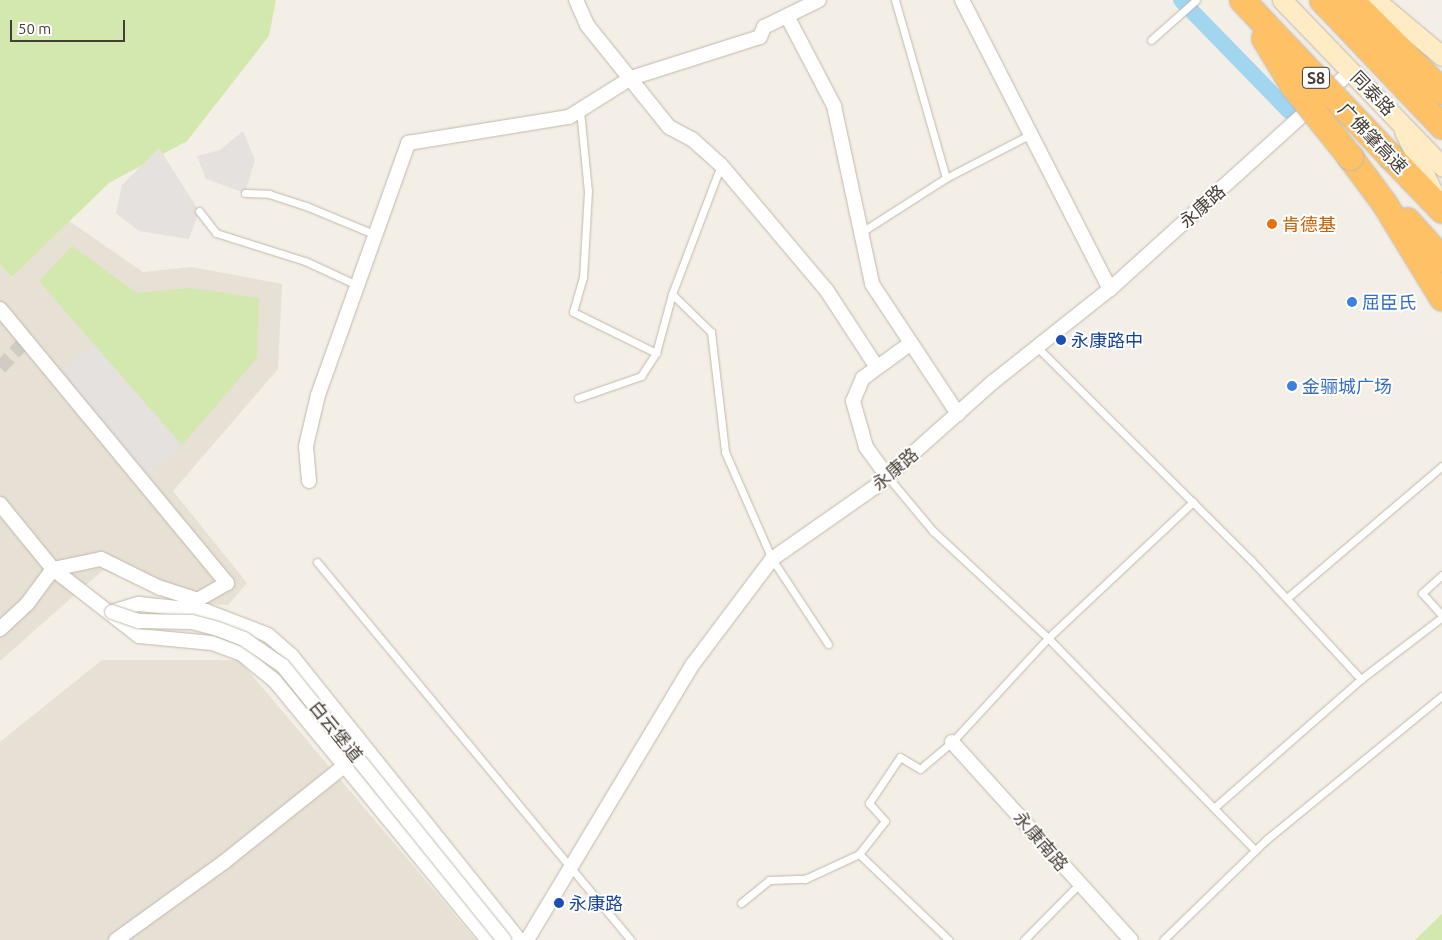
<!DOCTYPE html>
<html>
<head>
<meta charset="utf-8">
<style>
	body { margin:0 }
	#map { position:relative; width:1442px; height:940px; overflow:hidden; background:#f3eee6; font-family:Ubuntu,"Noto Sans SC",sans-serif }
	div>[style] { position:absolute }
	.residential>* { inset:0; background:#e7e0d4 }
	.green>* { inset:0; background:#d2e8ae }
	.parking>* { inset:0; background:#e4e1de; transform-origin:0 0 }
	.canal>* { height:16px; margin:-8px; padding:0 8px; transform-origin:8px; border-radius:8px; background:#a2d5f0 }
	.street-tunnel>* { height:14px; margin-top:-7px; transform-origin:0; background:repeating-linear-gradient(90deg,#d0cbc3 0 14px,transparent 0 21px) }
	.roads { filter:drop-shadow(0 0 1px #c1b8ab) drop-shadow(0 0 1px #c1b8ab) }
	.lane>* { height:7px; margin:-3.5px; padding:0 3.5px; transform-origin:3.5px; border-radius:3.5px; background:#fff }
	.street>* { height:14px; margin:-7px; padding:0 7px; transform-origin:7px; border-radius:7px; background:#fff }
	.secondary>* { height:19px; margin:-9.5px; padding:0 9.5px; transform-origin:9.5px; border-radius:9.5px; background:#ffecc4 }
	.highway>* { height:25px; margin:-12.5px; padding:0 12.5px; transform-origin:12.5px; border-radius:12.5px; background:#fec166 }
	.bridges { filter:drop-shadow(0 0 1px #c1b8ab) drop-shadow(0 0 1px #c1b8ab) }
	.street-bridge>* { height:14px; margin:-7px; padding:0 7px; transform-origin:7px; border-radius:7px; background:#fff }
	.highway-bridge>* { height:25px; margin:-12.5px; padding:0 12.5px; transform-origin:12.5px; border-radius:12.5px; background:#fec166 }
	.dots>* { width:14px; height:14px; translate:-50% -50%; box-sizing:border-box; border:2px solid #fff; border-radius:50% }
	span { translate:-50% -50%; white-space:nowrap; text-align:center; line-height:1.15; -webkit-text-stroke:4px #fff; paint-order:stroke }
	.shield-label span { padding:1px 4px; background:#fff; border:1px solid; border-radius:4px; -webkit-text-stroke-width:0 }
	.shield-label { font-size:16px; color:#463e35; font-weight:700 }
	.street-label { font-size:18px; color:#463e35 }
	.food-label { font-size:18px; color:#c56008 }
	.left { translate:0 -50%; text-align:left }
	.shop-label { font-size:18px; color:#366cbe }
	.transit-label { font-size:18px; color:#164399 }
	.scale { position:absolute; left:10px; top:20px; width:115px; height:22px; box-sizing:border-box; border:2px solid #463e35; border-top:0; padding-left:6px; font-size:15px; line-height:18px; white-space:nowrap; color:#463e35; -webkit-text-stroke:4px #fff; paint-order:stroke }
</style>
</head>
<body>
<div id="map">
	<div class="residential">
		<div style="clip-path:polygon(69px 221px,143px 272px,192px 267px,282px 284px,278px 369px,173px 491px,247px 583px,228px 605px,190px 604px,103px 570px,0 661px,0 264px,12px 277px)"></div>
		<div style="clip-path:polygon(102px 660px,239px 660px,476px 940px,0 940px,0 742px)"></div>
	</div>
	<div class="green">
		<div style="clip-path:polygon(0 0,276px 0,269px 36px,187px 141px,109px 183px,12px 277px,0 264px)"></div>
		<div style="clip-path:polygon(72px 246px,137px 293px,190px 288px,259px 298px,257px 358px,182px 445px,39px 281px)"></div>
		<div style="clip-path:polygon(1442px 914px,1442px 940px,1415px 940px)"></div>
	</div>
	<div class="parking">
		<div style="clip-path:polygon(243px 131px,255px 160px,245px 193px,206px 179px,197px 156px,220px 150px)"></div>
		<div style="clip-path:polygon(159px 148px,199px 211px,189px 239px,139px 231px,116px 213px,122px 185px)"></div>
		<div style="left:93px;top:344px;width:135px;height:52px;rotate:49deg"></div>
	</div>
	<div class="canal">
		<div style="left:1181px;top:0;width:155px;rotate:45.8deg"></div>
	</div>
	<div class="street-tunnel">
		<div style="left:0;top:368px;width:37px;rotate:-47deg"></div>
	</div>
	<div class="roads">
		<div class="lane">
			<div style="left:895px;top:0;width:185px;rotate:74deg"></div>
			<div style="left:1151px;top:40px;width:60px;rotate:-41.6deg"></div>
			<div style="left:580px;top:110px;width:81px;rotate:84.4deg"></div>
			<div style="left:588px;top:191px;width:86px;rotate:93.3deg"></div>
			<div style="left:583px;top:277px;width:36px;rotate:106deg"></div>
			<div style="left:573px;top:312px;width:93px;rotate:26.3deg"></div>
			<div style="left:245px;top:193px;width:24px;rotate:2deg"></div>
			<div style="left:269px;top:194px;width:39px;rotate:18deg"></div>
			<div style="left:306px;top:206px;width:76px;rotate:22.5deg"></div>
			<div style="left:199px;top:211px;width:28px;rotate:52deg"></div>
			<div style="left:216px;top:233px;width:93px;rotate:17.5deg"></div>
			<div style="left:305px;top:261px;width:60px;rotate:24.8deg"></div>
			<div style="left:860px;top:233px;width:102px;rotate:-32.6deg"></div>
			<div style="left:946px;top:178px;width:96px;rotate:-27.4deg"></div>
			<div style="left:672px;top:294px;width:54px;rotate:44.3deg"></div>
			<div style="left:711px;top:332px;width:121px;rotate:83.3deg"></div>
			<div style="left:725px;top:452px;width:117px;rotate:66.3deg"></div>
			<div style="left:772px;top:559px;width:102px;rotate:56.6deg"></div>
			<div style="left:1037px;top:347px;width:302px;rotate:44.9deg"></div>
			<div style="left:1251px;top:560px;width:162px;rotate:47.3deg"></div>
			<div style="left:578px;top:398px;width:67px;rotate:-19.2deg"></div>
			<div style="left:641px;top:376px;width:27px;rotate:-57deg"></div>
			<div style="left:656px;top:353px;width:61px;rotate:-74.8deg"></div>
			<div style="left:672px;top:294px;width:138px;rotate:-69.2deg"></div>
			<div style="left:887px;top:476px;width:72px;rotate:50.1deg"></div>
			<div style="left:933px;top:531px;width:157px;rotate:42.9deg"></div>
			<div style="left:1048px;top:638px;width:296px;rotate:45.7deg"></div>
			<div style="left:317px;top:562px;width:491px;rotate:50.3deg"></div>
			<div style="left:1442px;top:575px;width:27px;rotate:138deg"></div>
			<div style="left:1422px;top:593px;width:30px;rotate:48deg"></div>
			<div style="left:1287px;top:598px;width:204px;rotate:-40.4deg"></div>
			<div style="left:1215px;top:807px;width:194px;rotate:-41.2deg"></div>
			<div style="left:1361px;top:679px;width:102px;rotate:-37.4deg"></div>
			<div style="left:859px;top:854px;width:124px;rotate:43.7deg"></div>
			<div style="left:741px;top:903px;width:36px;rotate:-39deg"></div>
			<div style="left:769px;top:880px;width:36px;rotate:-2deg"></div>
			<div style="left:805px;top:879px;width:60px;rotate:-24.8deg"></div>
			<div style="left:859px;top:854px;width:42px;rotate:-51.8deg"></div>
			<div style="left:885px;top:821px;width:24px;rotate:-132deg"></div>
			<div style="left:869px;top:803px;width:55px;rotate:-56deg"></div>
			<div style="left:900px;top:757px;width:23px;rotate:31deg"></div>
			<div style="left:920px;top:769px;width:42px;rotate:-40.2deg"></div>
			<div style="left:952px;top:742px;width:142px;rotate:-47.3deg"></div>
			<div style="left:1048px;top:638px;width:199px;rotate:-43.2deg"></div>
			<div style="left:1024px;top:940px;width:77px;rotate:-45.5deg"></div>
			<div style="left:1163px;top:940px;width:145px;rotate:-44.2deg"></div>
			<div style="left:1267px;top:839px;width:226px;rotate:-39.3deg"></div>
		</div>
		<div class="street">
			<div style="left:576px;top:0;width:27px;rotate:66deg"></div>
			<div style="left:587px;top:25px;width:131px;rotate:51.2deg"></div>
			<div style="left:669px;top:127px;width:26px;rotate:28deg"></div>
			<div style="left:692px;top:139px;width:39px;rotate:42deg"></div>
			<div style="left:721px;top:165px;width:165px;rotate:49.9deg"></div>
			<div style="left:827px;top:291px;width:90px;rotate:56.8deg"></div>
			<div style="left:962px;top:0;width:325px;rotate:62.9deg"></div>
			<div style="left:787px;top:16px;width:102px;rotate:62.4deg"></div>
			<div style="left:834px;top:106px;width:182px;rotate:77.9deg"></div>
			<div style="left:872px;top:284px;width:156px;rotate:56.5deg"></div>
			<div style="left:0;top:309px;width:356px;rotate:50.4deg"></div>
			<div style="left:227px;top:583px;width:34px;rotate:150deg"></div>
			<div style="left:198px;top:600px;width:40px;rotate:-162deg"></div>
			<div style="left:160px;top:588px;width:66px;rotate:-153.8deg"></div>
			<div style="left:101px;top:559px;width:49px;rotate:168.2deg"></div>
			<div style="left:53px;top:569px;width:44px;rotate:126.6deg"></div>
			<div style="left:27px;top:604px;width:37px;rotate:137deg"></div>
			<div style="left:887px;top:476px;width:36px;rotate:-126deg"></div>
			<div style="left:866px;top:447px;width:48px;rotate:-105.8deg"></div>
			<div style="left:853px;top:401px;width:25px;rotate:-67deg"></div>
			<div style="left:863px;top:378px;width:59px;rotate:-36.1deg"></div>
			<div style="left:309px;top:481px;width:35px;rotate:-95deg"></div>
			<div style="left:306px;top:446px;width:52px;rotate:-76.8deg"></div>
			<div style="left:318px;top:395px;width:268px;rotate:-70.3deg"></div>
			<div style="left:408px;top:143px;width:163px;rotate:-9.2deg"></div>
			<div style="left:569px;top:117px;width:73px;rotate:-32.2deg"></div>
			<div style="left:631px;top:78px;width:135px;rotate:-17.6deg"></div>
			<div style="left:760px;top:37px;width:11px;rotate:-68deg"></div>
			<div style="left:764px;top:27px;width:61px;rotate:-26.1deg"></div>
			<div style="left:0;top:504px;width:84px;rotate:50.8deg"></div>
			<div style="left:53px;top:569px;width:109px;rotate:37.9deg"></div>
			<div style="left:139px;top:636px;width:73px;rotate:5.5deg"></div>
			<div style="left:212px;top:643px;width:32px;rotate:20deg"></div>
			<div style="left:242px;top:654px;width:43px;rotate:39.3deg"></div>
			<div style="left:275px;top:681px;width:335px;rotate:50.6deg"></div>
			<div style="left:112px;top:612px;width:28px;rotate:-17deg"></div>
			<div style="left:139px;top:604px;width:67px;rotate:6deg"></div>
			<div style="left:206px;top:611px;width:66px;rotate:21.2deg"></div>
			<div style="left:268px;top:635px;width:30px;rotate:41deg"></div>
			<div style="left:291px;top:655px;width:365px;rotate:51.3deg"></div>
			<div style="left:952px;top:742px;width:267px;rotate:47.9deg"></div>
			<div style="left:116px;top:940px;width:133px;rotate:-35.8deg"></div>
			<div style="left:224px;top:862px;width:164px;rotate:-38.6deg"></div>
			<div style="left:527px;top:940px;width:322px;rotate:-59deg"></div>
			<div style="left:693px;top:664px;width:131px;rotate:-53deg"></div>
			<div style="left:772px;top:559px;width:126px;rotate:-35deg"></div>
			<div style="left:875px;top:487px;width:158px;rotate:-41.7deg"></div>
			<div style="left:993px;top:382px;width:149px;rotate:-38.5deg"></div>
			<div style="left:1110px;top:289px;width:325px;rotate:-42.1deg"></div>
		</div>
		<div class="secondary">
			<div style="left:1282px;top:0;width:231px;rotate:46.1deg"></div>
			<div style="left:1375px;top:0;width:87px;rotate:39.9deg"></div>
			<div style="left:1404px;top:131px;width:65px;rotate:64.6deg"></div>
		</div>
		<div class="highway">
			<div style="left:1322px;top:0;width:174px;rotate:46.4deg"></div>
			<div style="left:1351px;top:0;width:129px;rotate:45deg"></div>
			<div style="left:1390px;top:156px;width:75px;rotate:46.1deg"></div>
			<div style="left:1350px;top:157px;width:57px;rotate:53.5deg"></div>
			<div style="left:1384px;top:203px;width:111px;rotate:58.6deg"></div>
			<div style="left:1407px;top:220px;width:52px;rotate:48.1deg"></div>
		</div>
	</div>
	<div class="bridges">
		<div class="street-bridge">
			<div style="left:112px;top:612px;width:28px;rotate:19deg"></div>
			<div style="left:138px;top:621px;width:54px;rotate:1.1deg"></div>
			<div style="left:192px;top:622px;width:27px;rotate:15deg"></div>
			<div style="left:218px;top:629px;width:28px;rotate:21deg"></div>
			<div style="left:244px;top:639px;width:47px;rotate:34.7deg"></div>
			<div style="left:283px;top:666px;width:352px;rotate:51.1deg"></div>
		</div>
		<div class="highway-bridge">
			<div style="left:1242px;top:0;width:215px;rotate:46.5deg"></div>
			<div style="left:1264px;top:38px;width:56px;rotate:58.9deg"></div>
			<div style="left:1293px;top:86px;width:91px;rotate:51.2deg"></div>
		</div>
	</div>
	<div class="dots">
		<div style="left:1272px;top:224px;background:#e8710a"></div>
		<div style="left:1352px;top:302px;background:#3f7fe0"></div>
		<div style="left:1061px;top:340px;background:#1a4fb4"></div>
		<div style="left:1292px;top:386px;background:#3f7fe0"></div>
		<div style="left:559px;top:903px;background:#1a4fb4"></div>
	</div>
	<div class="shield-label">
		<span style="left:1316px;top:78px">S8</span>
	</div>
	<div class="street-label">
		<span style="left:1373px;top:93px;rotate:46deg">同泰路</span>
		<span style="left:1373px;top:138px;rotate:46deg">广佛肇高速</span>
		<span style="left:1202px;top:206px;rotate:-42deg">永康路</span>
		<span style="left:895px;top:469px;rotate:-41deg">永康路</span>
		<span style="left:336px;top:731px;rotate:51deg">白云堡道</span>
		<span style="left:1041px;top:841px;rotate:49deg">永康南路</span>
	</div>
	<div class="food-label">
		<span class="left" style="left:1282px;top:224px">肯德基</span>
	</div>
	<div class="shop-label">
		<span class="left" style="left:1362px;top:302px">屈臣氏</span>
		<span class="left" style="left:1302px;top:386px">金骊城广场</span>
	</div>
	<div class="transit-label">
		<span class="left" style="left:1071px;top:340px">永康路中</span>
		<span class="left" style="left:569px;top:903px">永康路</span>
	</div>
	<div class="scale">50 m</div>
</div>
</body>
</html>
